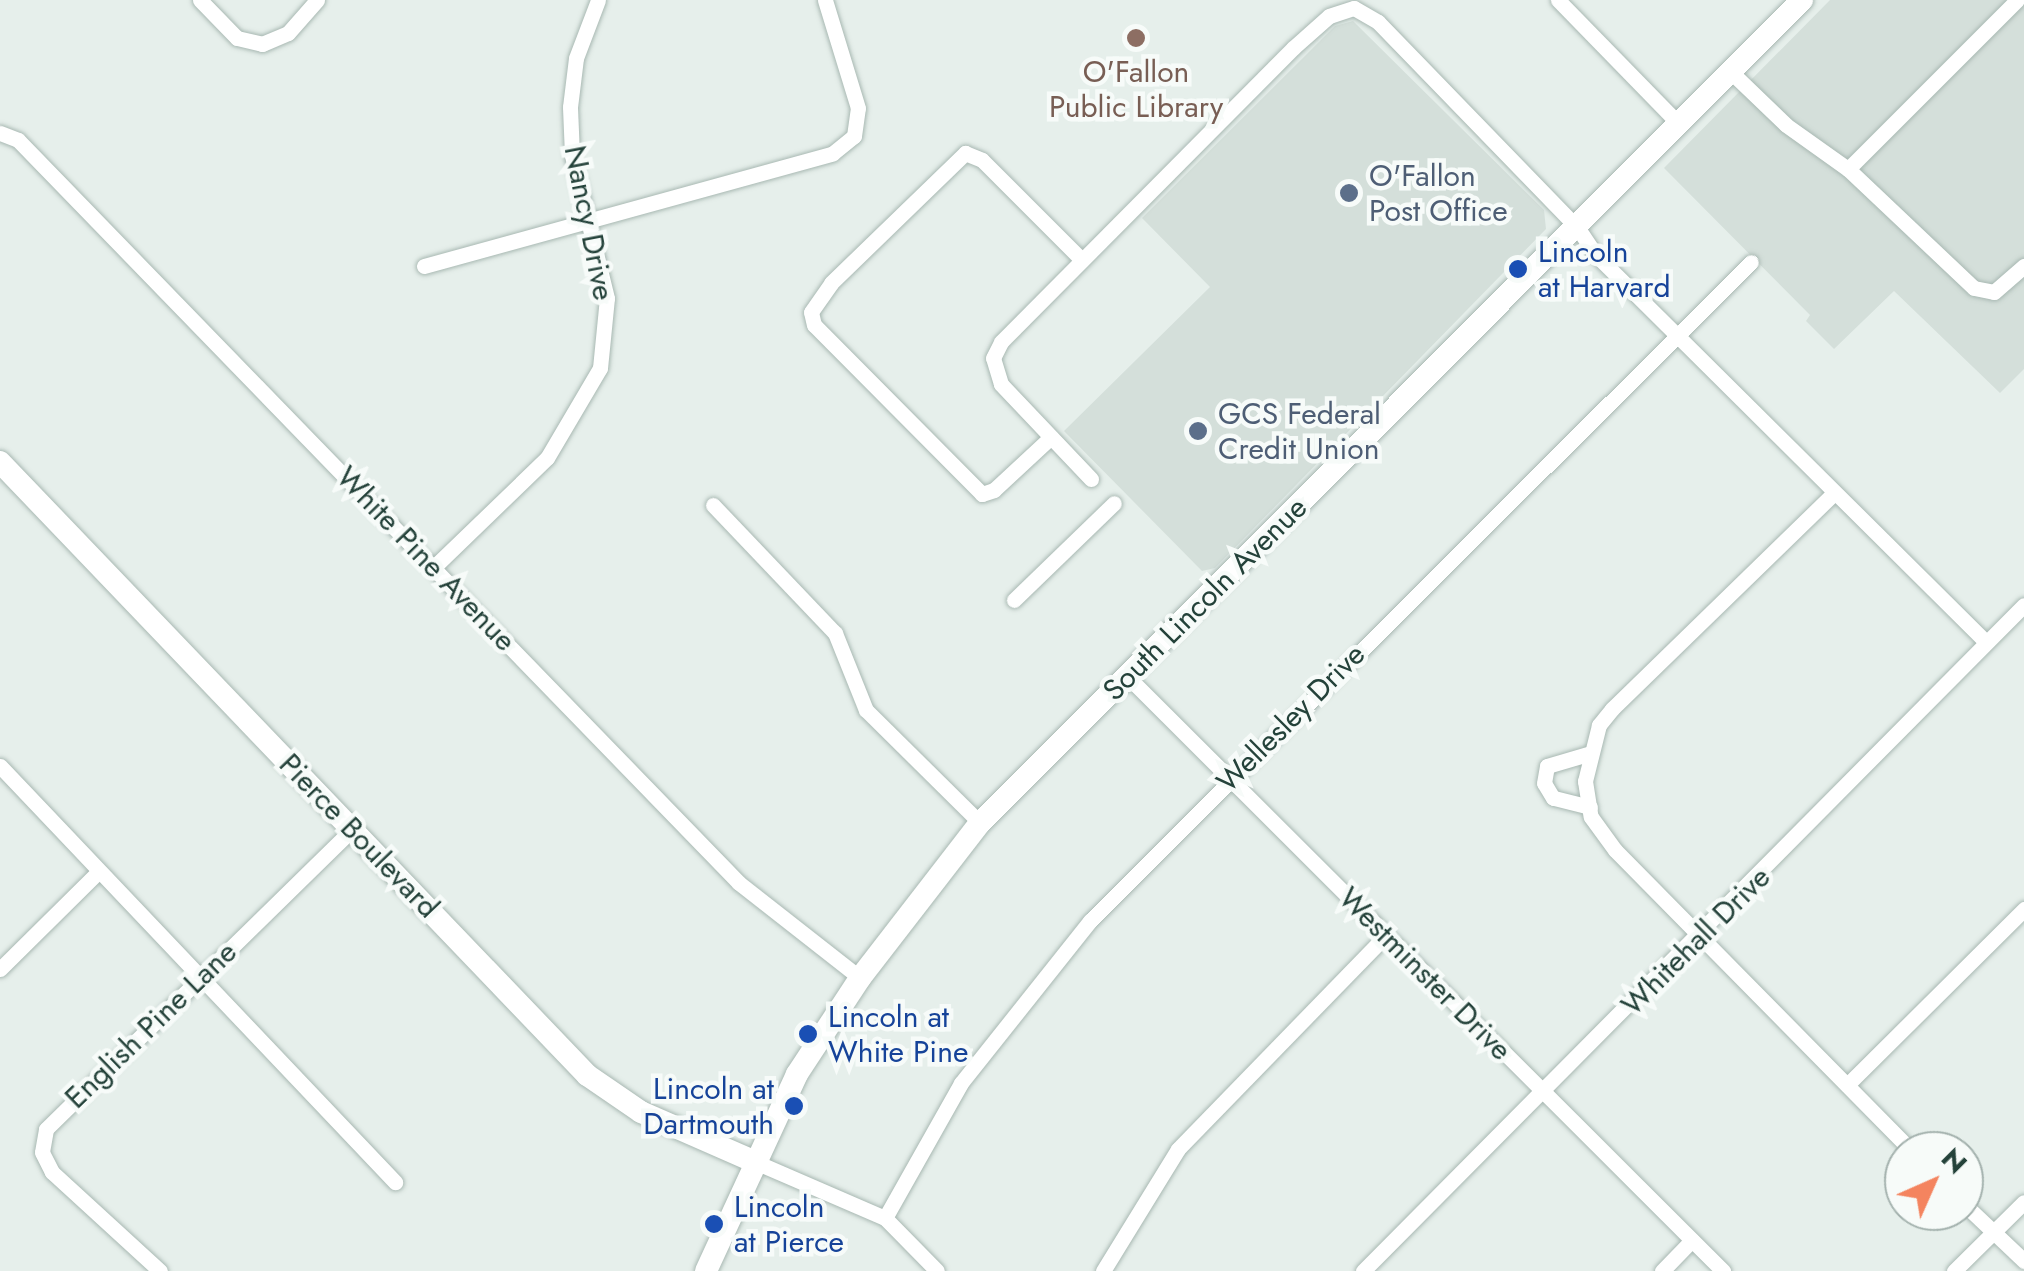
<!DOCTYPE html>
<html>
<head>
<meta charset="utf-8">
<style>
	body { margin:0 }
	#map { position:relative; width:2024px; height:1271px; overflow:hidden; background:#e6efeb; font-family:Jost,sans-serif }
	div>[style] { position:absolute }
	.built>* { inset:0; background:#d4dfda }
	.roads { filter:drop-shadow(0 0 2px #a8b8b2) drop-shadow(0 0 2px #a8b8b2) }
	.street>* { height:15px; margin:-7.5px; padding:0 7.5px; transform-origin:7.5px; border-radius:7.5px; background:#fff }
	.secondary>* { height:22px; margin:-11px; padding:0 11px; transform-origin:11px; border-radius:11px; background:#fff }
	.dots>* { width:28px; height:28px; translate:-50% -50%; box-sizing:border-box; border:5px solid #f7fbf9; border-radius:50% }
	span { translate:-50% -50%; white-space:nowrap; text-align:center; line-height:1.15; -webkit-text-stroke:9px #f7fbf9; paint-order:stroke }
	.education-label { font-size:30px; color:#785e54 }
	.service-label { font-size:30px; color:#4e5e75 }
	.left { translate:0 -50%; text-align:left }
	.street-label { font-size:30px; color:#24423a }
	.transit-label { font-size:30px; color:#164399 }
	.right { translate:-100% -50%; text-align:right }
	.north { position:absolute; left:1884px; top:1131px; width:100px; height:100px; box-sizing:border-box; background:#f7fbf9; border:2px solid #a3b1ad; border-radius:50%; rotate:45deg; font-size:28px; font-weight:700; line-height:40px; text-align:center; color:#24423a }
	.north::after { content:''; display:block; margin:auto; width:35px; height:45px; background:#f4845f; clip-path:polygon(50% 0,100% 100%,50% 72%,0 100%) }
</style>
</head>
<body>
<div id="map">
	<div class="built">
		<div style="clip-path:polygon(1830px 0,2024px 0,2024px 369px,2000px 393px,1894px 291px,1834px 349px,1806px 321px,1810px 315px,1664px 168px)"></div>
		<div style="clip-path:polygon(1353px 21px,1544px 210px,1546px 229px,1215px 568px,1202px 571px,1064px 431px,1210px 287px,1142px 218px,1335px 26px)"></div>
	</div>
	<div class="roads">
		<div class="street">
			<div style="left:200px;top:0;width:53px;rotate:45.8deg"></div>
			<div style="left:237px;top:38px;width:26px;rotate:13deg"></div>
			<div style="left:262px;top:44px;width:28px;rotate:-23deg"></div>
			<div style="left:288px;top:33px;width:44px;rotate:-48.7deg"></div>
			<div style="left:1558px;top:0;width:173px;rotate:45.7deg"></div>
			<div style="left:1731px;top:72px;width:76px;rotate:43.9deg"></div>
			<div style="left:1786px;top:125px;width:76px;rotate:35.4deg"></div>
			<div style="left:1848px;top:169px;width:173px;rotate:43.4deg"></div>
			<div style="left:1974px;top:288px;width:20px;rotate:11deg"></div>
			<div style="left:1994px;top:292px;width:40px;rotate:-41deg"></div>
			<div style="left:0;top:133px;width:19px;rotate:21deg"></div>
			<div style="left:18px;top:140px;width:1035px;rotate:45.86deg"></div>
			<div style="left:739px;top:883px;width:154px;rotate:38.1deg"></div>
			<div style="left:1848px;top:169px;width:239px;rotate:-45deg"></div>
			<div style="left:424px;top:266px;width:424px;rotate:-15.4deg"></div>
			<div style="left:833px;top:153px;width:27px;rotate:-39deg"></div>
			<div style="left:854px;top:136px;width:28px;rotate:-82deg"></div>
			<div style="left:858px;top:108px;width:113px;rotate:-107deg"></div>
			<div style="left:1051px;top:437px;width:78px;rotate:137.1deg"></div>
			<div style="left:994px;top:490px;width:13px;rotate:162deg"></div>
			<div style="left:982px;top:494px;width:238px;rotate:-134.8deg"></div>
			<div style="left:814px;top:325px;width:13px;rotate:-103deg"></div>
			<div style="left:811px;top:312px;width:35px;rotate:-55deg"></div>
			<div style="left:831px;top:283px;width:187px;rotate:-44.1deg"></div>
			<div style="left:965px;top:153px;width:18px;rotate:22deg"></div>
			<div style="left:982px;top:160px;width:141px;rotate:45deg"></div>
			<div style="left:1091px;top:479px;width:131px;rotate:-133.5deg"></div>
			<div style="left:1001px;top:384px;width:27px;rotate:-107deg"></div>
			<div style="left:993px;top:358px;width:18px;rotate:-63deg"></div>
			<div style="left:1001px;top:342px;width:414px;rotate:-45.2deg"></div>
			<div style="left:1293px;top:48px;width:48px;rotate:-41.6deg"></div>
			<div style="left:1329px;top:16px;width:26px;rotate:-18deg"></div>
			<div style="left:1354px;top:8px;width:28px;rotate:30deg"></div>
			<div style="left:1378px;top:22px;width:286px;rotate:45.9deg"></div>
			<div style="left:1577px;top:227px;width:34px;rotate:56deg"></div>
			<div style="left:1596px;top:255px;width:549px;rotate:44.78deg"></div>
			<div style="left:1834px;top:493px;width:310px;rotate:135.8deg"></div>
			<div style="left:1612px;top:709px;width:21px;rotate:129deg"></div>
			<div style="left:1599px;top:725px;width:58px;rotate:104deg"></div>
			<div style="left:1585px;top:781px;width:36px;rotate:81deg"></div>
			<div style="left:1591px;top:817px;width:41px;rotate:54deg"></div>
			<div style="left:1615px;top:850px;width:423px;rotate:45.4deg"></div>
			<div style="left:713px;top:505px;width:177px;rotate:46.4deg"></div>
			<div style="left:835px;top:633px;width:83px;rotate:68.1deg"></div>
			<div style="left:866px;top:710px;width:161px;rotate:44.7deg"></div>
			<div style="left:434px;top:567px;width:157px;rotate:-44deg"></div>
			<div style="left:547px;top:458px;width:104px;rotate:-59.5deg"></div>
			<div style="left:600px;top:368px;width:70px;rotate:-84.3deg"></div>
			<div style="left:607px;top:298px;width:147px;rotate:-103.8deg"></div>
			<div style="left:572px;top:155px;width:48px;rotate:-92.4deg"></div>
			<div style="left:570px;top:107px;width:49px;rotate:-83deg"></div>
			<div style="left:576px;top:58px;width:62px;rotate:-69.2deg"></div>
			<div style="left:1014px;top:600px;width:139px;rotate:-44.1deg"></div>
			<div style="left:1128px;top:677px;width:841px;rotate:44.95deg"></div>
			<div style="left:0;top:766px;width:574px;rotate:46.48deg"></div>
			<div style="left:1590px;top:807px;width:38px;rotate:-166deg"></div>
			<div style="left:1553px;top:798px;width:17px;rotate:-121deg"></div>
			<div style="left:1544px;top:783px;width:17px;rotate:-80deg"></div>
			<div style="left:1547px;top:766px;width:46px;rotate:-16.5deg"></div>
			<div style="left:0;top:969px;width:139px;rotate:-44.7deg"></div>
			<div style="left:1847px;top:1085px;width:250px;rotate:-44.8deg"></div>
			<div style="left:753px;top:1161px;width:144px;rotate:23.4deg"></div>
			<div style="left:885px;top:1218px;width:74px;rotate:45.5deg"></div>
			<div style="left:1964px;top:1204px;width:83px;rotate:43.5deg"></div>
			<div style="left:885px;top:1218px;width:155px;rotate:-60.6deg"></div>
			<div style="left:961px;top:1083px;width:207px;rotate:-51.5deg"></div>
			<div style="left:1090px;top:921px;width:933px;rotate:-44.91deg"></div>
			<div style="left:160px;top:1271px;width:147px;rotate:-137.5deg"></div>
			<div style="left:52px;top:1172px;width:22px;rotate:-117deg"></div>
			<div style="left:42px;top:1152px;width:23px;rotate:-80deg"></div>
			<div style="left:46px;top:1129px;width:429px;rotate:-44.4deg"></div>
			<div style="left:1103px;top:1271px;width:143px;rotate:-58.4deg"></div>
			<div style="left:1178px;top:1149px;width:298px;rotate:-45.8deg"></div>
			<div style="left:1363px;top:1271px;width:938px;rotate:-45.22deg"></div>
			<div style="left:1662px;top:1271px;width:43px;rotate:-45.9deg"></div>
			<div style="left:1954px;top:1271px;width:98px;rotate:-44.6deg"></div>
		</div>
		<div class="secondary">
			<div style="left:0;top:462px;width:849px;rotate:46.24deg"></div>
			<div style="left:587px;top:1075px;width:65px;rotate:34.4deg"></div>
			<div style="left:641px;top:1112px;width:122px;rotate:23.6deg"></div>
			<div style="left:706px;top:1271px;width:217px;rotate:-65.2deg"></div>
			<div style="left:797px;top:1074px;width:115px;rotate:-56.7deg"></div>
			<div style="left:860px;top:978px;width:196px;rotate:-52.3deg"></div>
			<div style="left:980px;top:823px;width:1163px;rotate:-45.03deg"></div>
		</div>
	</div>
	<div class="dots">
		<div style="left:1136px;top:38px;background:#8d6e63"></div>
		<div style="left:1349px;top:193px;background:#5c6f8a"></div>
		<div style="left:1518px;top:269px;background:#1a4fb4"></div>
		<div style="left:1198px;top:431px;background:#5c6f8a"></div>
		<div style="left:808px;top:1034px;background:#1a4fb4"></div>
		<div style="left:794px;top:1106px;background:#1a4fb4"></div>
		<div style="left:714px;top:1224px;background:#1a4fb4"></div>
	</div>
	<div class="education-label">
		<span style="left:1136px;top:89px">O'Fallon<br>Public Library</span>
	</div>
	<div class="service-label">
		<span class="left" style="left:1369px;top:193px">O'Fallon<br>Post Office</span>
		<span class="left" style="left:1218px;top:431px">GCS Federal<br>Credit Union</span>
	</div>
	<div class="street-label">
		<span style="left:589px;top:223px;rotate:79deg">Nancy Drive</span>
		<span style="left:426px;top:559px;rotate:46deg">White Pine Avenue</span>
		<span style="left:1205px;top:599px;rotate:-45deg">South Lincoln Avenue</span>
		<span style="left:1291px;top:718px;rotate:-45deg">Wellesley Drive</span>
		<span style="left:359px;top:836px;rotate:46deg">Pierce Boulevard</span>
		<span style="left:1696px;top:941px;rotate:-45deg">Whitehall Drive</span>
		<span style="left:1425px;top:974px;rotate:45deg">Westminster Drive</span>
		<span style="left:151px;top:1025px;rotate:-44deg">English Pine Lane</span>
	</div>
	<div class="transit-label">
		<span class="left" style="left:1538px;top:269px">Lincoln<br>at Harvard</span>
		<span class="left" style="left:828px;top:1034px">Lincoln at<br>White Pine</span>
		<span class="right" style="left:774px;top:1106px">Lincoln at<br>Dartmouth</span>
		<span class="left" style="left:734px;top:1224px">Lincoln<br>at Pierce</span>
	</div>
	<div class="north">N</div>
</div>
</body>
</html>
